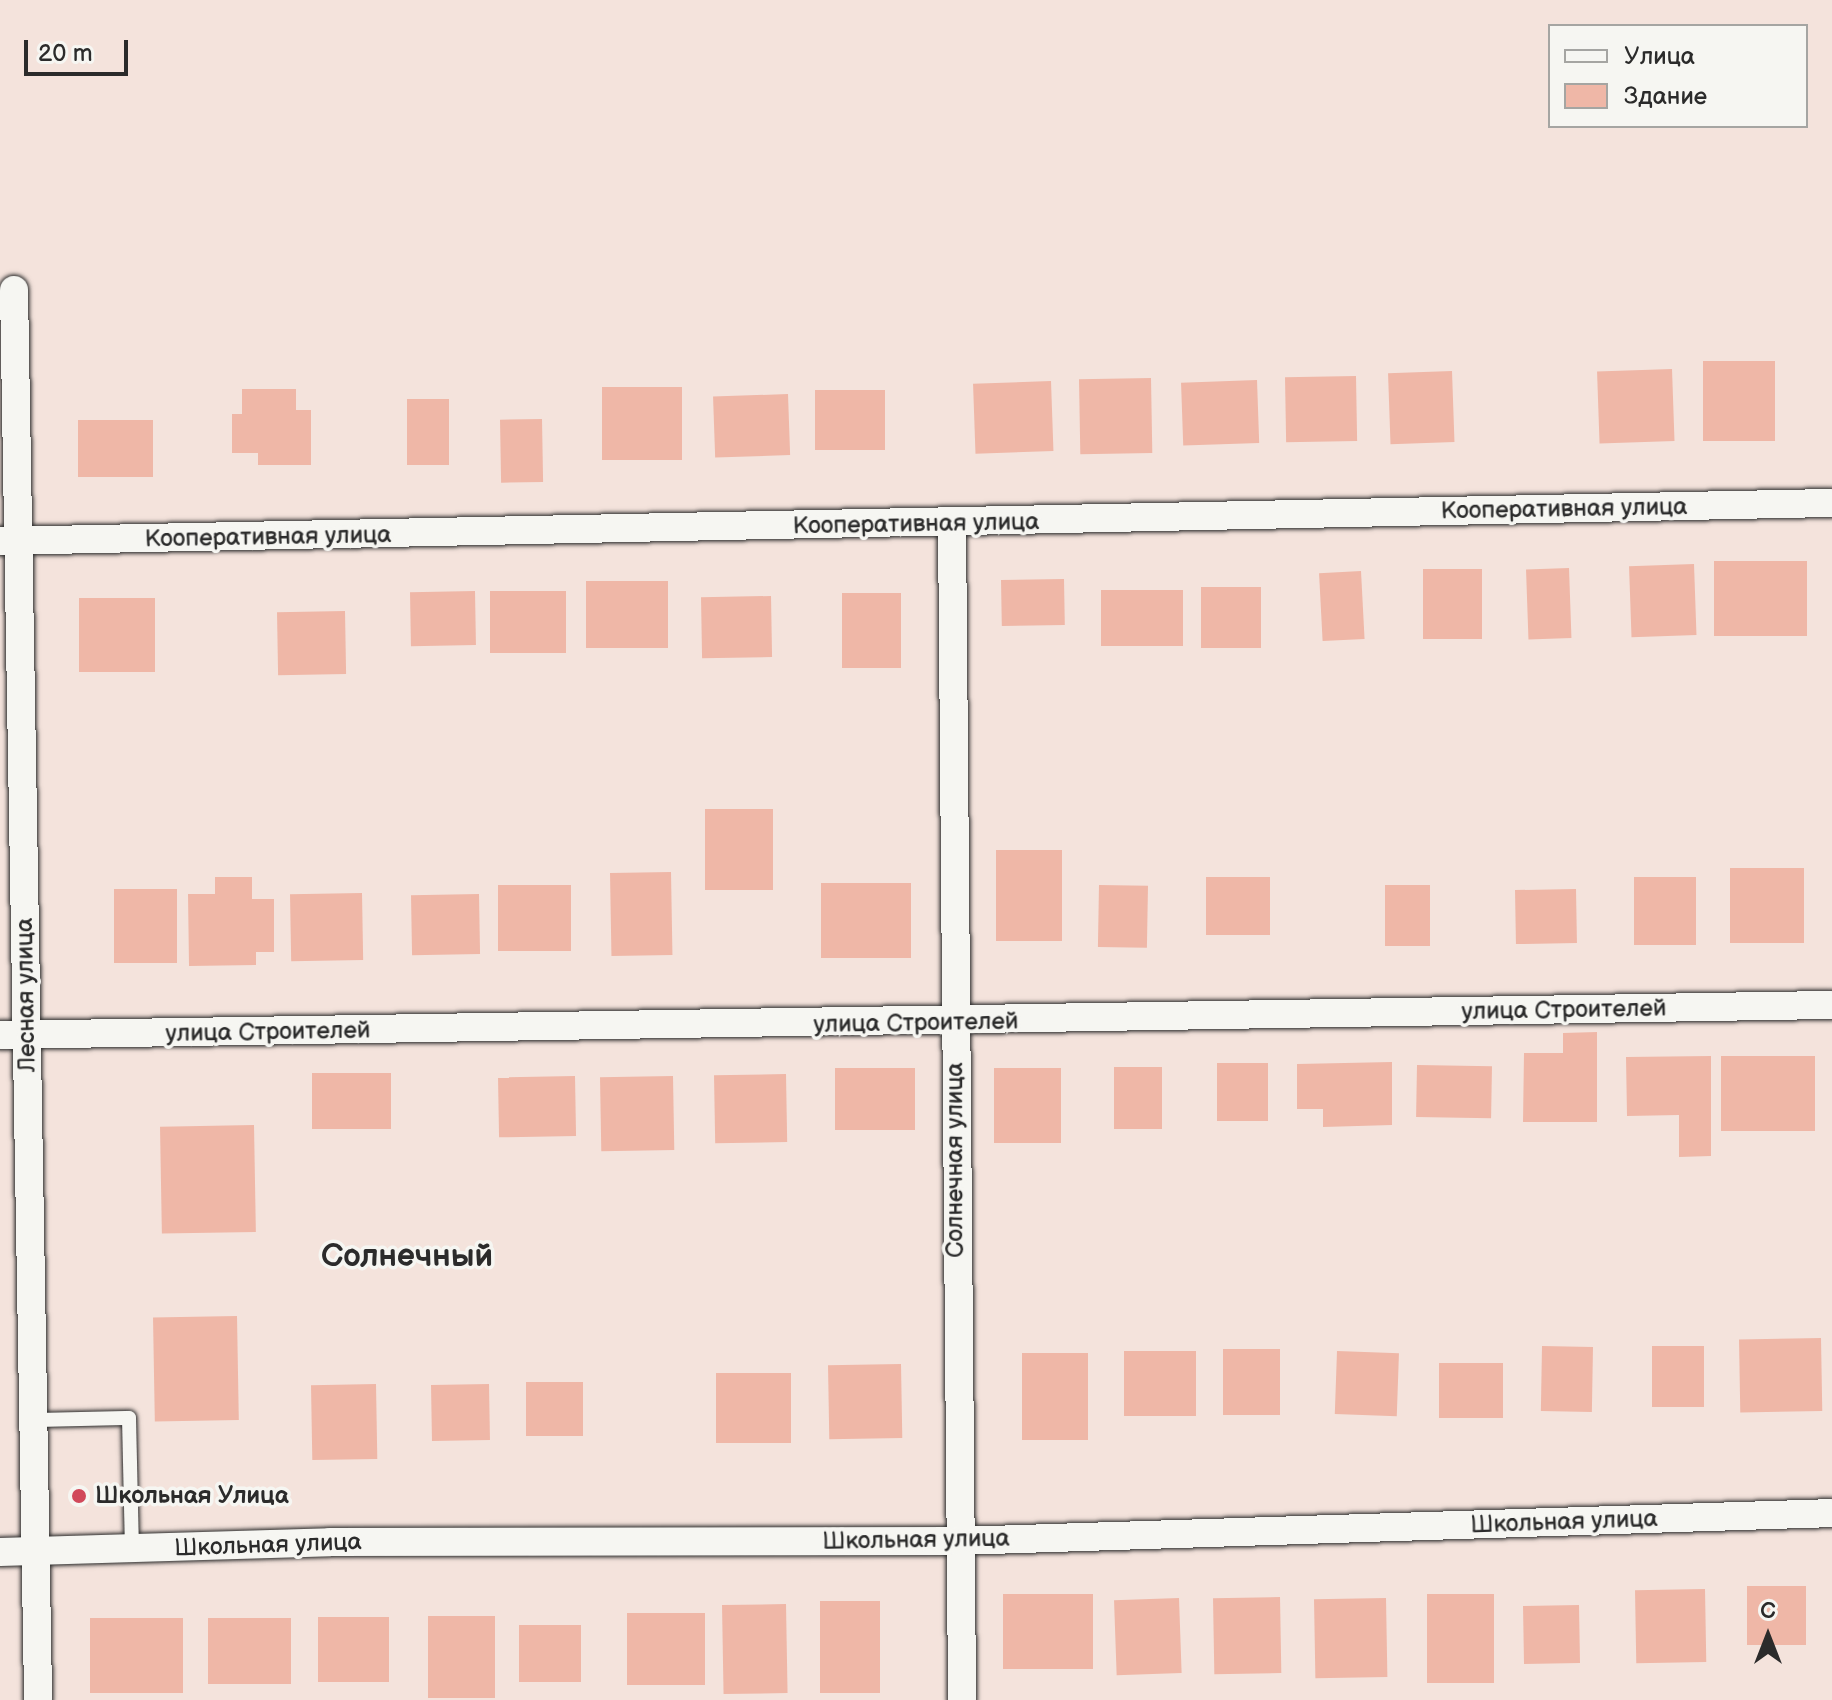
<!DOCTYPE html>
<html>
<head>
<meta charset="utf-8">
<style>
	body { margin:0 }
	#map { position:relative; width:1832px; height:1700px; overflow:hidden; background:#f4e3dc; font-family:"Balsamiq Sans",sans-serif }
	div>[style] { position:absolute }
	.building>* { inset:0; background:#efb7a7; transform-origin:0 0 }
	.roads { filter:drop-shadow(0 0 2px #2b2b2b) drop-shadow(0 0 2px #2b2b2b) }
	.service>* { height:14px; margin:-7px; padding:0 7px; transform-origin:7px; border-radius:7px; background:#f6f6f2 }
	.minor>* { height:28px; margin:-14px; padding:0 14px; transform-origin:14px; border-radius:14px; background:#f6f6f2 }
	.dots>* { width:22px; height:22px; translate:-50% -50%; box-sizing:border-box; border:4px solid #f6f6f2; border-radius:50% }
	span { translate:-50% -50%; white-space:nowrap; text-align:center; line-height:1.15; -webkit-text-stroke:7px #f6f6f2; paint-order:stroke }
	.street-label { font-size:24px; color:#2b2b2b }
	.poi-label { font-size:24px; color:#2b2b2b; font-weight:700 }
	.left { translate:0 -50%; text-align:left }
	.district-label { font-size:32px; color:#2b2b2b; font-weight:700 }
	.legend { position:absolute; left:1548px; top:24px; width:260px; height:104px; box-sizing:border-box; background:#f6f6f2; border:2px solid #a5a5a2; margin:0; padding:10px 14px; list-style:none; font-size:24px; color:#2b2b2b }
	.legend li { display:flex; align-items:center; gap:16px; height:40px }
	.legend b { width:40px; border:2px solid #a5a5a2 }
	.north { position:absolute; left:1728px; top:1596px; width:80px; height:80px; -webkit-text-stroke:6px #f6f6f2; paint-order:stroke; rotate:0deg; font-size:22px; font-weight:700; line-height:32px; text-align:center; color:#2b2b2b }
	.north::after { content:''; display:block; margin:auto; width:28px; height:36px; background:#2b2b2b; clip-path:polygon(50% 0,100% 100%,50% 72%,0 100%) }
	.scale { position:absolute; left:24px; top:40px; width:104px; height:36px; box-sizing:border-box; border:4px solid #2b2b2b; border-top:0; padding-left:10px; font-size:24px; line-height:28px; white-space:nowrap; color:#2b2b2b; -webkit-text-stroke:6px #f6f6f2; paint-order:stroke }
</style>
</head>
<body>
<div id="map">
	<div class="building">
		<div style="left:1703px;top:361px;width:72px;height:80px"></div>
		<div style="left:1672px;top:369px;width:72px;height:75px;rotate:88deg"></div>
		<div style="left:1452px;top:371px;width:71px;height:64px;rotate:88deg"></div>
		<div style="left:1356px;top:376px;width:65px;height:71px;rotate:89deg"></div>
		<div style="left:1151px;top:378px;width:75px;height:72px;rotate:89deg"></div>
		<div style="left:1257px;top:380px;width:63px;height:76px;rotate:88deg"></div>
		<div style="left:1051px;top:381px;width:70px;height:78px;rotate:88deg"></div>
		<div style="left:602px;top:387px;width:80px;height:73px"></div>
		<div style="clip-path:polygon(242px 389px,296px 389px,296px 410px,311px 410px,311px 465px,258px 465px,258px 453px,232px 453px,232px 414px,242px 414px)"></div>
		<div style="left:815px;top:390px;width:70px;height:60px"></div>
		<div style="left:788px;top:394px;width:61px;height:75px;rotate:88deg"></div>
		<div style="left:407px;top:399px;width:42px;height:66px"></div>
		<div style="left:542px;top:419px;width:63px;height:42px;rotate:89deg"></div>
		<div style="left:78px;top:420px;width:75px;height:57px"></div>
		<div style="left:1714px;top:561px;width:93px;height:75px"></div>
		<div style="left:1694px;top:564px;width:71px;height:65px;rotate:88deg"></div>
		<div style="left:1569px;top:568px;width:70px;height:43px;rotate:88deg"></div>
		<div style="left:1482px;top:569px;width:70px;height:59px;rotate:90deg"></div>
		<div style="left:1361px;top:571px;width:68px;height:42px;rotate:87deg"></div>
		<div style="left:1064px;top:579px;width:46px;height:63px;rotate:89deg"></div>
		<div style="left:668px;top:581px;width:67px;height:82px;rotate:90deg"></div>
		<div style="left:1201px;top:587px;width:60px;height:61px"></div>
		<div style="left:1101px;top:590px;width:82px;height:56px"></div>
		<div style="left:475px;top:591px;width:54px;height:65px;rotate:89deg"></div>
		<div style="left:566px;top:591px;width:62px;height:76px;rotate:90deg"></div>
		<div style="left:842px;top:593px;width:59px;height:75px"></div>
		<div style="left:771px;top:596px;width:61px;height:70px;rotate:89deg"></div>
		<div style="left:79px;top:598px;width:76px;height:74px"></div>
		<div style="left:345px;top:611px;width:63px;height:68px;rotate:89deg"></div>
		<div style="left:705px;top:809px;width:68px;height:81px"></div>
		<div style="left:996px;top:850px;width:66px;height:91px"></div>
		<div style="left:1730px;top:868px;width:74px;height:75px"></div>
		<div style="left:671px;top:872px;width:83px;height:61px;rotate:89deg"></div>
		<div style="clip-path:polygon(215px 877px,252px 877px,252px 899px,274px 899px,274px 952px,256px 952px,256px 965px,189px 966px,188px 894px,215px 894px)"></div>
		<div style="left:1206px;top:877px;width:64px;height:58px"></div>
		<div style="left:1634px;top:877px;width:62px;height:68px"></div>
		<div style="left:821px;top:883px;width:90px;height:75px"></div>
		<div style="left:498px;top:885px;width:73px;height:66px"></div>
		<div style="left:1099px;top:885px;width:49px;height:62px;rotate:1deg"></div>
		<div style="left:1385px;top:885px;width:45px;height:61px"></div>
		<div style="left:114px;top:889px;width:63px;height:74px"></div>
		<div style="left:1576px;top:889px;width:54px;height:61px;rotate:89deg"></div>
		<div style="left:362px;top:893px;width:67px;height:72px;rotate:89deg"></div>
		<div style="left:479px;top:894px;width:60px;height:68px;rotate:89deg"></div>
		<div style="clip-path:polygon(1597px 1032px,1597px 1122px,1523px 1122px,1524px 1053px,1563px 1053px,1563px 1033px)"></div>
		<div style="clip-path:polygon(1711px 1056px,1711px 1156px,1679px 1157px,1679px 1115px,1627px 1116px,1626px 1057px)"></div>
		<div style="left:1721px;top:1056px;width:94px;height:75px"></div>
		<div style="clip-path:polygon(1392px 1062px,1392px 1125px,1323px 1127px,1323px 1109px,1297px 1109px,1297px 1064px)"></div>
		<div style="left:1217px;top:1063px;width:51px;height:58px"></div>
		<div style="left:1417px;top:1065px;width:75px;height:52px;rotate:1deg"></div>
		<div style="left:1114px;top:1067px;width:48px;height:62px"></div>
		<div style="left:835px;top:1068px;width:80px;height:62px"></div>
		<div style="left:994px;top:1068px;width:67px;height:75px"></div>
		<div style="left:391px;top:1073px;width:56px;height:79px;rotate:90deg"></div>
		<div style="left:786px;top:1074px;width:68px;height:72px;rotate:89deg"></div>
		<div style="left:575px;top:1076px;width:60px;height:77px;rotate:89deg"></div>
		<div style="left:673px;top:1076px;width:74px;height:73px;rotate:89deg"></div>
		<div style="left:254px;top:1125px;width:107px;height:94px;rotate:89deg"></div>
		<div style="left:237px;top:1316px;width:104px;height:84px;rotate:89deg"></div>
		<div style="left:1821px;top:1338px;width:73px;height:82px;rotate:89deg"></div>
		<div style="left:1542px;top:1346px;width:51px;height:65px;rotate:1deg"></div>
		<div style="left:1652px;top:1346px;width:52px;height:61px"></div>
		<div style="left:1223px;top:1349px;width:57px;height:66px"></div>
		<div style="left:1124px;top:1351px;width:72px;height:65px"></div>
		<div style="left:1337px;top:1351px;width:62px;height:63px;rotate:2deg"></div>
		<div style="left:1022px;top:1353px;width:66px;height:87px"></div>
		<div style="left:1503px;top:1363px;width:55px;height:64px;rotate:90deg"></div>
		<div style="left:901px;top:1364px;width:74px;height:73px;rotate:89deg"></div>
		<div style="left:791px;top:1373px;width:70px;height:75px;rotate:90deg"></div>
		<div style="left:583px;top:1382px;width:54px;height:57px;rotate:90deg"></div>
		<div style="left:376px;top:1384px;width:75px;height:65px;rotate:89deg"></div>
		<div style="left:489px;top:1384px;width:56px;height:58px;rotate:89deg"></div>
		<div style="left:1806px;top:1586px;width:59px;height:59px;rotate:90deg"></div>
		<div style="left:1705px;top:1589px;width:73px;height:70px;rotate:89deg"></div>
		<div style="left:1003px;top:1594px;width:90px;height:75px"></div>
		<div style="left:1427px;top:1594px;width:67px;height:89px"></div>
		<div style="left:1280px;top:1597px;width:76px;height:67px;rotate:89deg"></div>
		<div style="left:1179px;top:1598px;width:75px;height:65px;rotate:88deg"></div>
		<div style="left:1386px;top:1598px;width:79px;height:72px;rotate:89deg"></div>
		<div style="left:880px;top:1601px;width:92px;height:60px;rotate:90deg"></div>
		<div style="left:786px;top:1604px;width:89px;height:64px;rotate:89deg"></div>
		<div style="left:1579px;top:1605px;width:58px;height:56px;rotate:89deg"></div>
		<div style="left:627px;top:1613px;width:78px;height:72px"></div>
		<div style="left:428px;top:1616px;width:67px;height:82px"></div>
		<div style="left:389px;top:1617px;width:65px;height:71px;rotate:90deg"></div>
		<div style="left:90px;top:1618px;width:93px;height:75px"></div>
		<div style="left:208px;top:1618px;width:83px;height:66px"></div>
		<div style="left:519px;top:1625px;width:62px;height:57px"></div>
	</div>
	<div class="roads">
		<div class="service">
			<div style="left:33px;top:1420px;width:96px;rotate:-1.2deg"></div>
			<div style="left:129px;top:1418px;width:131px;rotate:88.7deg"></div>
		</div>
		<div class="minor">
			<div style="left:14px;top:290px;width:1410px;rotate:89.02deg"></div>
			<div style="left:952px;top:523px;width:1177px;rotate:89.51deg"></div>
			<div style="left:0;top:541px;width:1832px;rotate:-1.19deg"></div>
			<div style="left:0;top:1035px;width:1832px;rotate:-0.94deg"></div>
			<div style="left:0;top:1552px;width:330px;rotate:-1.7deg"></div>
			<div style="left:330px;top:1542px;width:628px;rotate:-0.09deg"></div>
			<div style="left:958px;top:1541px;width:874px;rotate:-1.83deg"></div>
		</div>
	</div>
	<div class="dots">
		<div style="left:79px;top:1496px;background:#d1495b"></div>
	</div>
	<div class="street-label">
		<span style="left:1564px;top:509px;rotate:-1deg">Кооперативная улица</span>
		<span style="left:916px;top:524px;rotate:-1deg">Кооперативная улица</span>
		<span style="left:268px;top:537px;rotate:-1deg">Кооперативная улица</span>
		<span style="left:26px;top:995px;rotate:-91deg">Лесная улица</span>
		<span style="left:1564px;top:1010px;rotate:-1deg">улица Строителей</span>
		<span style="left:916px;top:1023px;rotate:-1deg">улица Строителей</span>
		<span style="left:268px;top:1032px;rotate:-1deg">улица Строителей</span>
		<span style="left:955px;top:1160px;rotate:-90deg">Солнечная улица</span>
		<span style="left:1564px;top:1522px;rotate:-2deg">Школьная улица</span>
		<span style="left:916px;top:1540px;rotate:-1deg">Школьная улица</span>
		<span style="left:268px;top:1545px;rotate:-2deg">Школьная улица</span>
	</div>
	<div class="poi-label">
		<span class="left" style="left:95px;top:1496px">Школьная Улица</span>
	</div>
	<div class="district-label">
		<span style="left:407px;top:1257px">Солнечный</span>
	</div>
	<ul class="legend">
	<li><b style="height:10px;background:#f6f6f2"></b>Улица</li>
	<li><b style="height:22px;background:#efb7a7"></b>Здание</li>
	</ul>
	<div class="north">С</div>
	<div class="scale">20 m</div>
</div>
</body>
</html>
